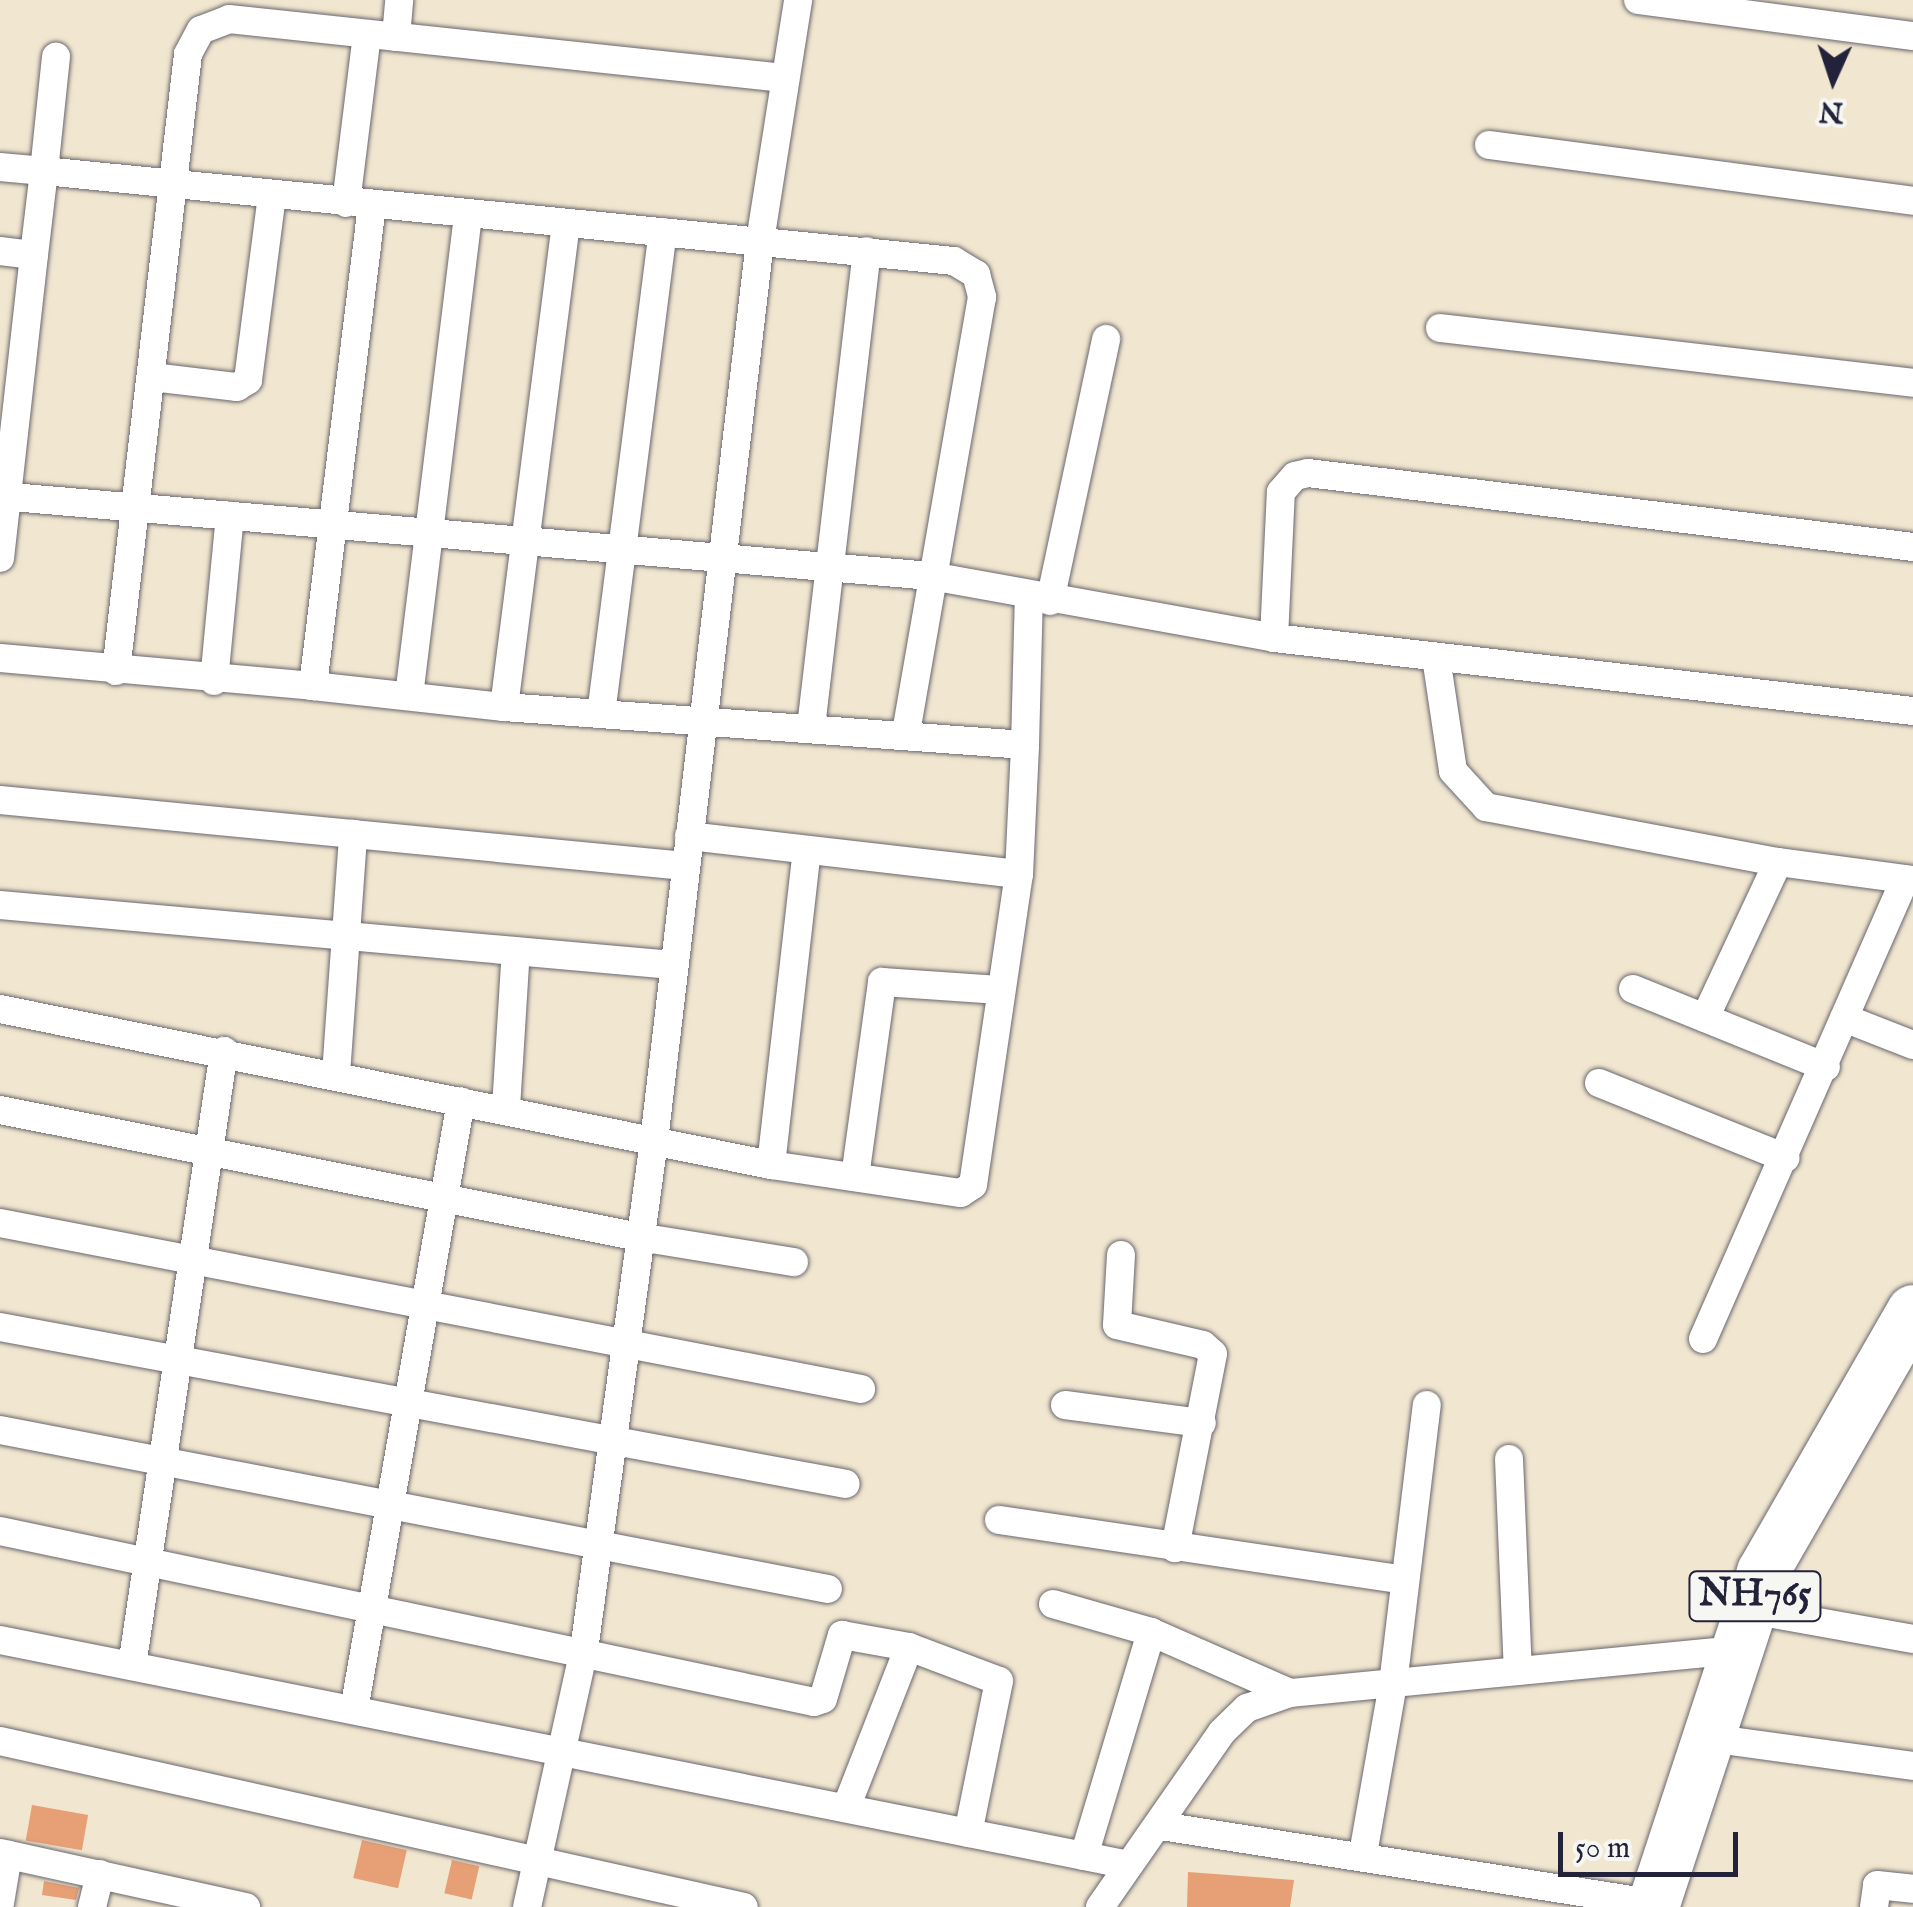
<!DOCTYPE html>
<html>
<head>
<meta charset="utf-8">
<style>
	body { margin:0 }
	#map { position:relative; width:1913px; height:1907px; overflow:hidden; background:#f1e6cf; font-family:"IM FELL English",serif }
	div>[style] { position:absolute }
	.building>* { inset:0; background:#e79f75; transform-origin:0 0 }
	.roads { filter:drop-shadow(0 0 2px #6a676f) drop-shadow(0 0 2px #6a676f) }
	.street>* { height:28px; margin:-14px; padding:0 14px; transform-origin:14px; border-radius:14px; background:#fff }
	.highway>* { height:52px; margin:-26px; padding:0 26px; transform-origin:26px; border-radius:26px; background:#fff }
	span { translate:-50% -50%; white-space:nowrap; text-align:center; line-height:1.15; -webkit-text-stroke:8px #f6f6f2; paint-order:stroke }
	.shield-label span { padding:2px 8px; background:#f6f6f2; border:2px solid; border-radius:8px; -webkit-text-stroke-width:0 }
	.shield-label { font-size:38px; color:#22223b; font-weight:700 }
	.north { position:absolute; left:1783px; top:30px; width:100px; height:100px; -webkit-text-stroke:8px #f6f6f2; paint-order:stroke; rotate:183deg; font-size:28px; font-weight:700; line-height:40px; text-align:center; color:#22223b }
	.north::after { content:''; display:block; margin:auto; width:35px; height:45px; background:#22223b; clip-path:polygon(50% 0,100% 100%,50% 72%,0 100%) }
	.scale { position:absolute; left:1558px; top:1832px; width:180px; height:45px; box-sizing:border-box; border:5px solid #22223b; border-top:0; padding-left:12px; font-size:30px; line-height:35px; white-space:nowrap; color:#22223b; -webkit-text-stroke:8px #f6f6f2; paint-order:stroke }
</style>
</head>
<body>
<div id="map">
	<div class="building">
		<div style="left:32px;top:1805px;width:57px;height:36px;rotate:10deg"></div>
		<div style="left:362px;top:1840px;width:46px;height:39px;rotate:13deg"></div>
		<div style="left:452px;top:1860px;width:28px;height:34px;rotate:13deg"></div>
		<div style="clip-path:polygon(1188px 1872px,1294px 1880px,1290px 1907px,1187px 1907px)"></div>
		<div style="clip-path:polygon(44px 1881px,79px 1888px,76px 1900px,42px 1895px)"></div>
	</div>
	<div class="roads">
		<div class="street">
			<div style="left:1638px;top:0;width:277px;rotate:7.5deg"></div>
			<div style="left:396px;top:37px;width:37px;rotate:-85deg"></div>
			<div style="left:1489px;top:145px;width:428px;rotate:7.5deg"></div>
			<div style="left:0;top:167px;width:44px;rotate:5.2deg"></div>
			<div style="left:44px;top:171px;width:115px;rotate:-84deg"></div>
			<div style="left:346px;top:203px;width:170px;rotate:-82.9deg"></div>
			<div style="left:372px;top:205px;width:485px;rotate:97deg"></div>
			<div style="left:313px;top:686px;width:192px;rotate:6.3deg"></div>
			<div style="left:504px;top:707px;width:522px;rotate:4.17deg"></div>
			<div style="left:1025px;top:745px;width:148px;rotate:-88.5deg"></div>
			<div style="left:0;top:251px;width:34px;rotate:7deg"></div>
			<div style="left:34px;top:255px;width:305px;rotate:96.4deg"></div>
			<div style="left:34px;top:255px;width:85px;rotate:-83.2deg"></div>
			<div style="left:44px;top:171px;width:914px;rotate:5.65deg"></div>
			<div style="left:954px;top:261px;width:26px;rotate:31deg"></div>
			<div style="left:976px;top:274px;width:24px;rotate:75deg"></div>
			<div style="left:982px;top:297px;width:442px;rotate:99.9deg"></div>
			<div style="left:1440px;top:328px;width:476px;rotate:6.6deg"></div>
			<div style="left:152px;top:377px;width:86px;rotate:6.7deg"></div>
			<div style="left:237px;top:387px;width:13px;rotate:-32deg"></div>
			<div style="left:248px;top:380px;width:186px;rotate:-82.6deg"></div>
			<div style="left:0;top:496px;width:934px;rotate:4.91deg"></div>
			<div style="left:931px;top:576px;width:349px;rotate:10.2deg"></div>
			<div style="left:1274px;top:638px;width:643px;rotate:6.52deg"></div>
			<div style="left:1050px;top:601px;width:268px;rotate:-77.9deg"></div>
			<div style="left:1274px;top:638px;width:146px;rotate:-87.3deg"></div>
			<div style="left:1281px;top:492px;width:21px;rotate:-49deg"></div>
			<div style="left:1295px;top:476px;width:13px;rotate:-13deg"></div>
			<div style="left:1308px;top:473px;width:610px;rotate:6.97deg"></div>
			<div style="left:1436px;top:657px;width:115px;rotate:81.5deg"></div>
			<div style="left:1453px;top:771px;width:49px;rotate:47.5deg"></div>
			<div style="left:1486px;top:807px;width:297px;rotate:10.7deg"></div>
			<div style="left:1778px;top:862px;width:136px;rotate:7.6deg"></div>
			<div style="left:0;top:658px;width:314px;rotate:5.1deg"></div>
			<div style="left:116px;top:671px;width:621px;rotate:-83.34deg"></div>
			<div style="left:188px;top:54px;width:27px;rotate:-62deg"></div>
			<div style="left:201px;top:30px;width:30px;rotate:-21deg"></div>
			<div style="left:229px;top:19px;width:558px;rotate:6.07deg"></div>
			<div style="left:214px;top:681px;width:166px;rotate:-84.5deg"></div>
			<div style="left:409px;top:696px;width:486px;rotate:-83deg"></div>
			<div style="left:504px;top:707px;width:488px;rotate:-82.7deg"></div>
			<div style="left:601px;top:714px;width:486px;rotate:-82.7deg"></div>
			<div style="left:811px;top:727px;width:479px;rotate:-83.3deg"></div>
			<div style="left:0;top:800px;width:688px;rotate:5.5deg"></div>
			<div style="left:689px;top:836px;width:332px;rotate:6.6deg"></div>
			<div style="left:0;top:905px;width:675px;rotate:5.1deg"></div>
			<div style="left:1633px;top:989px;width:208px;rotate:22deg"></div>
			<div style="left:0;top:1009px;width:787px;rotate:11.44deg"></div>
			<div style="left:771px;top:1165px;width:316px;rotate:-83.5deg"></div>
			<div style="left:1705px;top:1018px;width:172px;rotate:-64.9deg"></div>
			<div style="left:1844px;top:1018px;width:74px;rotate:21.4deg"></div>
			<div style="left:336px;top:1074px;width:241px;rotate:-85.9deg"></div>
			<div style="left:1599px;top:1083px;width:201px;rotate:21.9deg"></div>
			<div style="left:506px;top:1108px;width:157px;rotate:-86.4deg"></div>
			<div style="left:0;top:1110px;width:651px;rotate:11.24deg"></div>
			<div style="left:639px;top:1237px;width:157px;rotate:9.2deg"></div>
			<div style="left:771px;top:1165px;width:192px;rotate:8.4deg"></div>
			<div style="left:961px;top:1193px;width:14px;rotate:-34deg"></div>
			<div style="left:973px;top:1185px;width:314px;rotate:-81.6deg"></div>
			<div style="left:1019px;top:874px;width:129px;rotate:-87.3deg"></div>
			<div style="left:855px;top:1177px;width:197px;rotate:-82.1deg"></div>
			<div style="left:882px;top:982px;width:118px;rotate:3.9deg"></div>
			<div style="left:0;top:1223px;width:877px;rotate:10.91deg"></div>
			<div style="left:1121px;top:1255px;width:70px;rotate:93.3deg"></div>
			<div style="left:1117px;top:1325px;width:88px;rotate:13.1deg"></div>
			<div style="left:1203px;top:1345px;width:13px;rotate:42deg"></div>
			<div style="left:1213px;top:1354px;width:198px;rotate:101.1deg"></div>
			<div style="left:0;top:1327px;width:860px;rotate:10.51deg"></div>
			<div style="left:1703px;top:1339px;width:502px;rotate:-66.29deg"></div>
			<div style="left:1065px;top:1405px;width:138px;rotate:7.5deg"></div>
			<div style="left:0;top:1430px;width:843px;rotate:10.87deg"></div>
			<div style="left:1509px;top:1459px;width:212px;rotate:87.6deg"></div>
			<div style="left:999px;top:1520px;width:408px;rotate:8.4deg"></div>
			<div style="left:0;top:1531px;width:832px;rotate:11.86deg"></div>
			<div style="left:814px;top:1702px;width:9px;rotate:-18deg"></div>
			<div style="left:823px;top:1699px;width:67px;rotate:-73.5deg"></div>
			<div style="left:842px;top:1635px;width:68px;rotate:10.2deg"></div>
			<div style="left:909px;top:1647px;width:96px;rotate:20.7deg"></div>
			<div style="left:999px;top:1681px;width:155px;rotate:101.5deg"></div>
			<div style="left:1053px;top:1604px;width:102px;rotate:15.9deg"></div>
			<div style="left:1151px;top:1632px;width:152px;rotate:23.7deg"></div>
			<div style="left:1773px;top:1614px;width:142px;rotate:10.1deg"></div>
			<div style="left:0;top:1640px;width:1151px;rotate:11.27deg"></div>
			<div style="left:132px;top:1666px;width:622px;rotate:-81.49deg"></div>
			<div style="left:354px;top:1710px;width:618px;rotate:-80.03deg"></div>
			<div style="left:0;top:1741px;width:762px;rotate:12.58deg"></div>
			<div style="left:1731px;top:1741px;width:184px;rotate:7.8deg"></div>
			<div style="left:846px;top:1808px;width:173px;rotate:-68.6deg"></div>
			<div style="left:1161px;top:1826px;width:508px;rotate:8.94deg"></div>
			<div style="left:0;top:1853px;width:252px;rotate:12.4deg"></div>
			<div style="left:1363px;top:1854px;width:173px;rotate:-80deg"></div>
			<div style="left:1393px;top:1684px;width:281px;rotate:-83.1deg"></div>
			<div style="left:1084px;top:1856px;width:234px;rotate:-73.3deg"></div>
			<div style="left:0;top:1903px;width:49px;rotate:-80.5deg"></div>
			<div style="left:92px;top:1907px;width:34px;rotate:-76deg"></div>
			<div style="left:527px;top:1907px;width:263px;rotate:-77.5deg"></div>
			<div style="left:584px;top:1650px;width:514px;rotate:-82.17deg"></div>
			<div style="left:654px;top:1141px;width:906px;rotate:-83.28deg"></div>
			<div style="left:760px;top:241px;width:244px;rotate:-81deg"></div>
			<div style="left:1100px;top:1907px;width:213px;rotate:-55.1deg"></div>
			<div style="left:1222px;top:1732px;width:35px;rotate:-44deg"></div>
			<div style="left:1247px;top:1708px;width:46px;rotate:-19.2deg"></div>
			<div style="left:1290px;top:1693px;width:448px;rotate:-5.5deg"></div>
			<div style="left:1874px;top:1907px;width:22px;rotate:-82deg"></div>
			<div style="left:1877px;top:1885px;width:36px;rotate:6deg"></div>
		</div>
		<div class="highway">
			<div style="left:1653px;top:1907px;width:353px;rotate:-71.8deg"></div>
			<div style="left:1763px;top:1572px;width:301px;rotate:-60.1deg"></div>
		</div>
	</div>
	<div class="shield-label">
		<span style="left:1755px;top:1596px">NH765</span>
	</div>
	<div class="north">N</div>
	<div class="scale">50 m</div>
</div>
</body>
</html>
